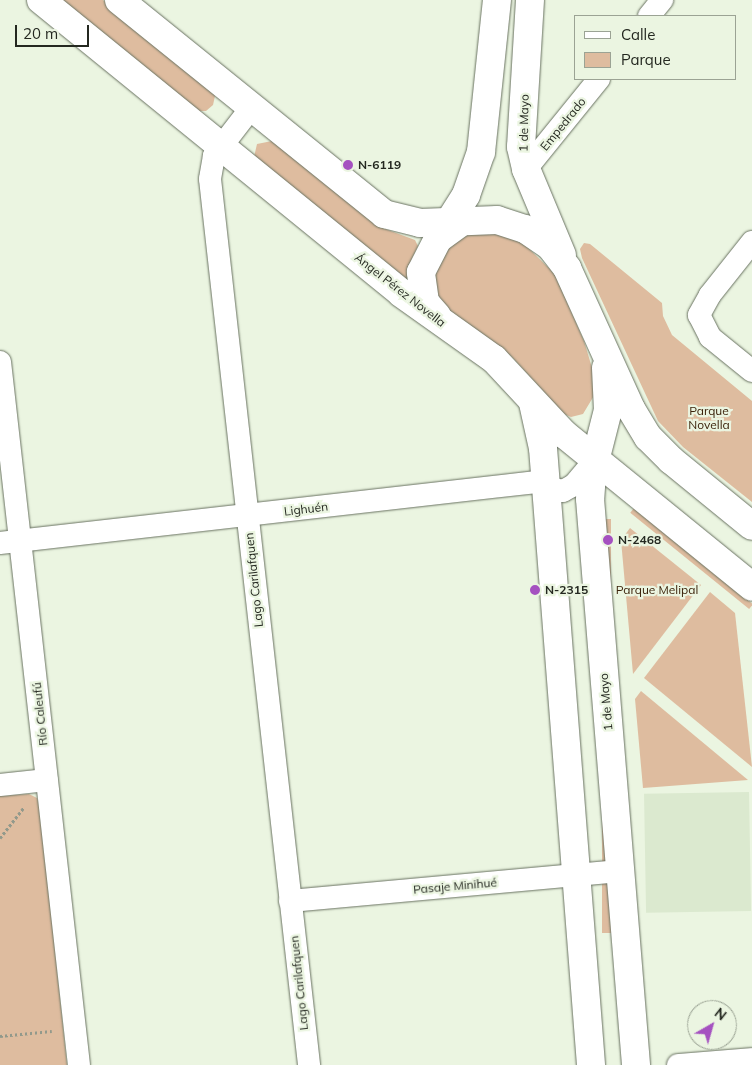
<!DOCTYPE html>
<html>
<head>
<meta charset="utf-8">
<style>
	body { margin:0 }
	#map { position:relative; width:752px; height:1065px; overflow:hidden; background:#ebf5e1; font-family:Mulish,sans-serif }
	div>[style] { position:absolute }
	.built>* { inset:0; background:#dbe9cf; transform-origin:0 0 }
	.green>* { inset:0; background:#debc9f; transform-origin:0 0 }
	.path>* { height:3px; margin-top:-1.5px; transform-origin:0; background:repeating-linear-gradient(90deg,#92998b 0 2.5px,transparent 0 5px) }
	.roads { filter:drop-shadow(0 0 1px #697261) drop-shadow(0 0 1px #697261) }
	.street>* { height:22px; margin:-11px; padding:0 11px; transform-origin:11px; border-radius:11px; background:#fff }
	.secondary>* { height:28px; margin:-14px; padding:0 14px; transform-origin:14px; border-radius:14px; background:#fff }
	.dots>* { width:14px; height:14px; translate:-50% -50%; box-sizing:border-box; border:2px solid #ebf5e1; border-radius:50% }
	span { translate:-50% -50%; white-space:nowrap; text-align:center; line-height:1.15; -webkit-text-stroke:4.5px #ebf5e1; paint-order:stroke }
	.street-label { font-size:12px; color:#242820 }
	.poi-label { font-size:12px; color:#242820; font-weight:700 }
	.left { translate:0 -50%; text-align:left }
	.park-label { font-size:12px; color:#3b220a }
	.legend { position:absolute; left:574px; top:15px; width:162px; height:65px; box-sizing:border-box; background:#ebf5e1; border:1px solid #9ba394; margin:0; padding:6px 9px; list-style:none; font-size:15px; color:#242820 }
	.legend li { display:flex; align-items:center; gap:10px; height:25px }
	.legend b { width:25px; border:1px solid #9ba394 }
	.north { position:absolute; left:687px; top:1000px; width:50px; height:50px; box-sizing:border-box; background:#ebf5e1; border:1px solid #9ba394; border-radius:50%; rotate:38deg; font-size:14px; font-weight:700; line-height:20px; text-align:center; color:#242820 }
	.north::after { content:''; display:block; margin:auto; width:18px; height:22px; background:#a551c0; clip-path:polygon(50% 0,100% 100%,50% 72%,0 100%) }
	.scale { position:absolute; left:15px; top:25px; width:74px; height:22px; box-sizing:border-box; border:2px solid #242820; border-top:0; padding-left:6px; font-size:15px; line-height:18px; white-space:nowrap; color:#242820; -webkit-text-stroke:4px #ebf5e1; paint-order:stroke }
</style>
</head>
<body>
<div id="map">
	<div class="built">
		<div style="left:749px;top:792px;width:119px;height:105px;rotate:89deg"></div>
	</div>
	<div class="green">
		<div style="clip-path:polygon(59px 0,103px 0,210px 87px,215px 96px,213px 105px,206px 111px,197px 111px)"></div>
		<div style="clip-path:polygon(272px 141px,380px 227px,415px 240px,418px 246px,409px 265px,408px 280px,254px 157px,257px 144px)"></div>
		<div style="clip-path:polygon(477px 231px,492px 231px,522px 242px,555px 274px,584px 341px,593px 371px,595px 394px,583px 414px,571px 417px,564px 414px,511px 356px,451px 315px,437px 300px,434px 278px,445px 252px,464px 235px)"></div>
		<div style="clip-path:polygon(584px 243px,590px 244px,662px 303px,663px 316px,672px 335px,752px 401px,752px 502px,683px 447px,658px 421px,582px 258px,580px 249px)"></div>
		<div style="left:634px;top:508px;width:153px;height:6px;rotate:39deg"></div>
		<div style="left:602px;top:519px;width:9px;height:414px"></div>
		<div style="clip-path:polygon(630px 528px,701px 585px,633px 674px,621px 540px)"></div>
		<div style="clip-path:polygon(710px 592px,735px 613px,752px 767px,644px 678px)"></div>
		<div style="clip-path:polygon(641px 691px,748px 780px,643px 788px,635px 699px)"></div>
		<div style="clip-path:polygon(29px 794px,37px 798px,40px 806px,67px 1065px,0 1065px,0 796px)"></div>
	</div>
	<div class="path">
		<div style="left:0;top:838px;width:39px;rotate:-52deg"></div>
		<div style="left:0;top:1036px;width:52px;rotate:-5.5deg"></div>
	</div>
	<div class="roads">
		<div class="street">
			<div style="left:649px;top:16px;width:21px;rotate:-51deg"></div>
			<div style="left:251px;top:108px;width:61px;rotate:127.6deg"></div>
			<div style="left:214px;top:156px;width:23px;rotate:100deg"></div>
			<div style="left:210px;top:179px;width:892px;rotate:83.62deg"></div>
			<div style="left:526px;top:169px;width:116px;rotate:-51deg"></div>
			<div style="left:752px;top:242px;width:68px;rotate:128.4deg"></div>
			<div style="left:710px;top:295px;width:23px;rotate:119deg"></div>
			<div style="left:699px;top:315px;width:25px;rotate:63deg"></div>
			<div style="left:710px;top:337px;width:54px;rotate:39deg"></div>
			<div style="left:0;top:362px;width:707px;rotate:83.59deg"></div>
			<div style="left:0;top:543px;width:549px;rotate:-6.49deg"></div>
			<div style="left:545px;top:481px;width:12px;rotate:42deg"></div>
			<div style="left:554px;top:489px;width:9px;rotate:13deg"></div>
			<div style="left:563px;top:491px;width:13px;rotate:-29deg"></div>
			<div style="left:574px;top:485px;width:34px;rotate:-50deg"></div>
			<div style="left:0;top:785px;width:47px;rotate:-6.1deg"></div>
			<div style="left:290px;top:901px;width:331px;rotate:-5.2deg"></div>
			<div style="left:678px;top:1065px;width:74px;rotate:-4.6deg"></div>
		</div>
		<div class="secondary">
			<div style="left:41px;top:0;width:464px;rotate:39.1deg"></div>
			<div style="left:401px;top:293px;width:114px;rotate:35.4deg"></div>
			<div style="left:494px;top:359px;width:103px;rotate:47deg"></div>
			<div style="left:564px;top:434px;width:242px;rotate:39.1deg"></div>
			<div style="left:119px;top:0;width:341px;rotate:38.9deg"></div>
			<div style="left:384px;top:214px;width:37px;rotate:14deg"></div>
			<div style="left:420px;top:223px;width:77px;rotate:-2.2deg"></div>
			<div style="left:497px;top:220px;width:29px;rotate:18deg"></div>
			<div style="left:525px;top:229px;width:30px;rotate:34deg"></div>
			<div style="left:550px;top:246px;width:28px;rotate:52deg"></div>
			<div style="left:567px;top:268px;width:155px;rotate:65.6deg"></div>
			<div style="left:631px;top:409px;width:33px;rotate:59deg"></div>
			<div style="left:648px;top:437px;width:33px;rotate:45deg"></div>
			<div style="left:671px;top:460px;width:104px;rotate:39.2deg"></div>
			<div style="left:530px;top:0;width:147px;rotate:93.5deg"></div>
			<div style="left:521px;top:147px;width:23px;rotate:77deg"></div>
			<div style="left:526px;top:169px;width:93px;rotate:67.3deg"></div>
			<div style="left:442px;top:233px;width:45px;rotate:-57.7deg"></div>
			<div style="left:466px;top:195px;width:46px;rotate:-70.8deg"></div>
			<div style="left:481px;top:152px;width:153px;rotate:-84deg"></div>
			<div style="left:437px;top:316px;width:18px;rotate:-131deg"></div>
			<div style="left:425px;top:302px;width:30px;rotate:-98deg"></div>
			<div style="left:421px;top:272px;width:37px;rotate:-63deg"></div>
			<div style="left:438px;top:239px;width:26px;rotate:-36deg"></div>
			<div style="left:606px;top:368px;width:42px;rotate:87.3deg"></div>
			<div style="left:608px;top:410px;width:65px;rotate:104.3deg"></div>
			<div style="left:592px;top:473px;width:26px;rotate:94deg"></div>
			<div style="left:590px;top:499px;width:568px;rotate:85.35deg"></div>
			<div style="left:533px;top:403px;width:46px;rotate:77.5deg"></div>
			<div style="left:543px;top:448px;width:619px;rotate:85.55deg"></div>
		</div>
	</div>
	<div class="dots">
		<div style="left:348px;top:165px;background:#a551c0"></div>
		<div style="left:608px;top:540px;background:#a551c0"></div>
		<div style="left:535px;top:590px;background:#a551c0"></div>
	</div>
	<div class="street-label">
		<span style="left:524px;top:123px;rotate:-89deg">1 de Mayo</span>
		<span style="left:563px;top:124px;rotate:-51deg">Empedrado</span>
		<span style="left:400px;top:290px;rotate:38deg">Ángel Pérez Novella</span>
		<span style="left:306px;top:509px;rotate:-7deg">Lighuén</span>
		<span style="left:254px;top:580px;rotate:-96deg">Lago Carilafquen</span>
		<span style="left:606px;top:702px;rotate:-95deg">1 de Mayo</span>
		<span style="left:40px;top:714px;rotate:-96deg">Río Caleufú</span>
		<span style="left:455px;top:886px;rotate:-5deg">Pasaje Minihué</span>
		<span style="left:299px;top:983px;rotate:-96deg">Lago Carilafquen</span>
	</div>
	<div class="poi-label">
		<span class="left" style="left:358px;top:165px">N-6119</span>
		<span class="left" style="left:618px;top:540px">N-2468</span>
		<span class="left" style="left:545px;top:590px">N-2315</span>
	</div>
	<div class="park-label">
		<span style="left:709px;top:418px">Parque<br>Novella</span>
		<span style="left:657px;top:590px">Parque Melipal</span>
	</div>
	<ul class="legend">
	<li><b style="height:6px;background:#fff"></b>Calle</li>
	<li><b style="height:14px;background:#debc9f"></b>Parque</li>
	</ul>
	<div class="north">N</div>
	<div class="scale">20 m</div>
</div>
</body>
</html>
